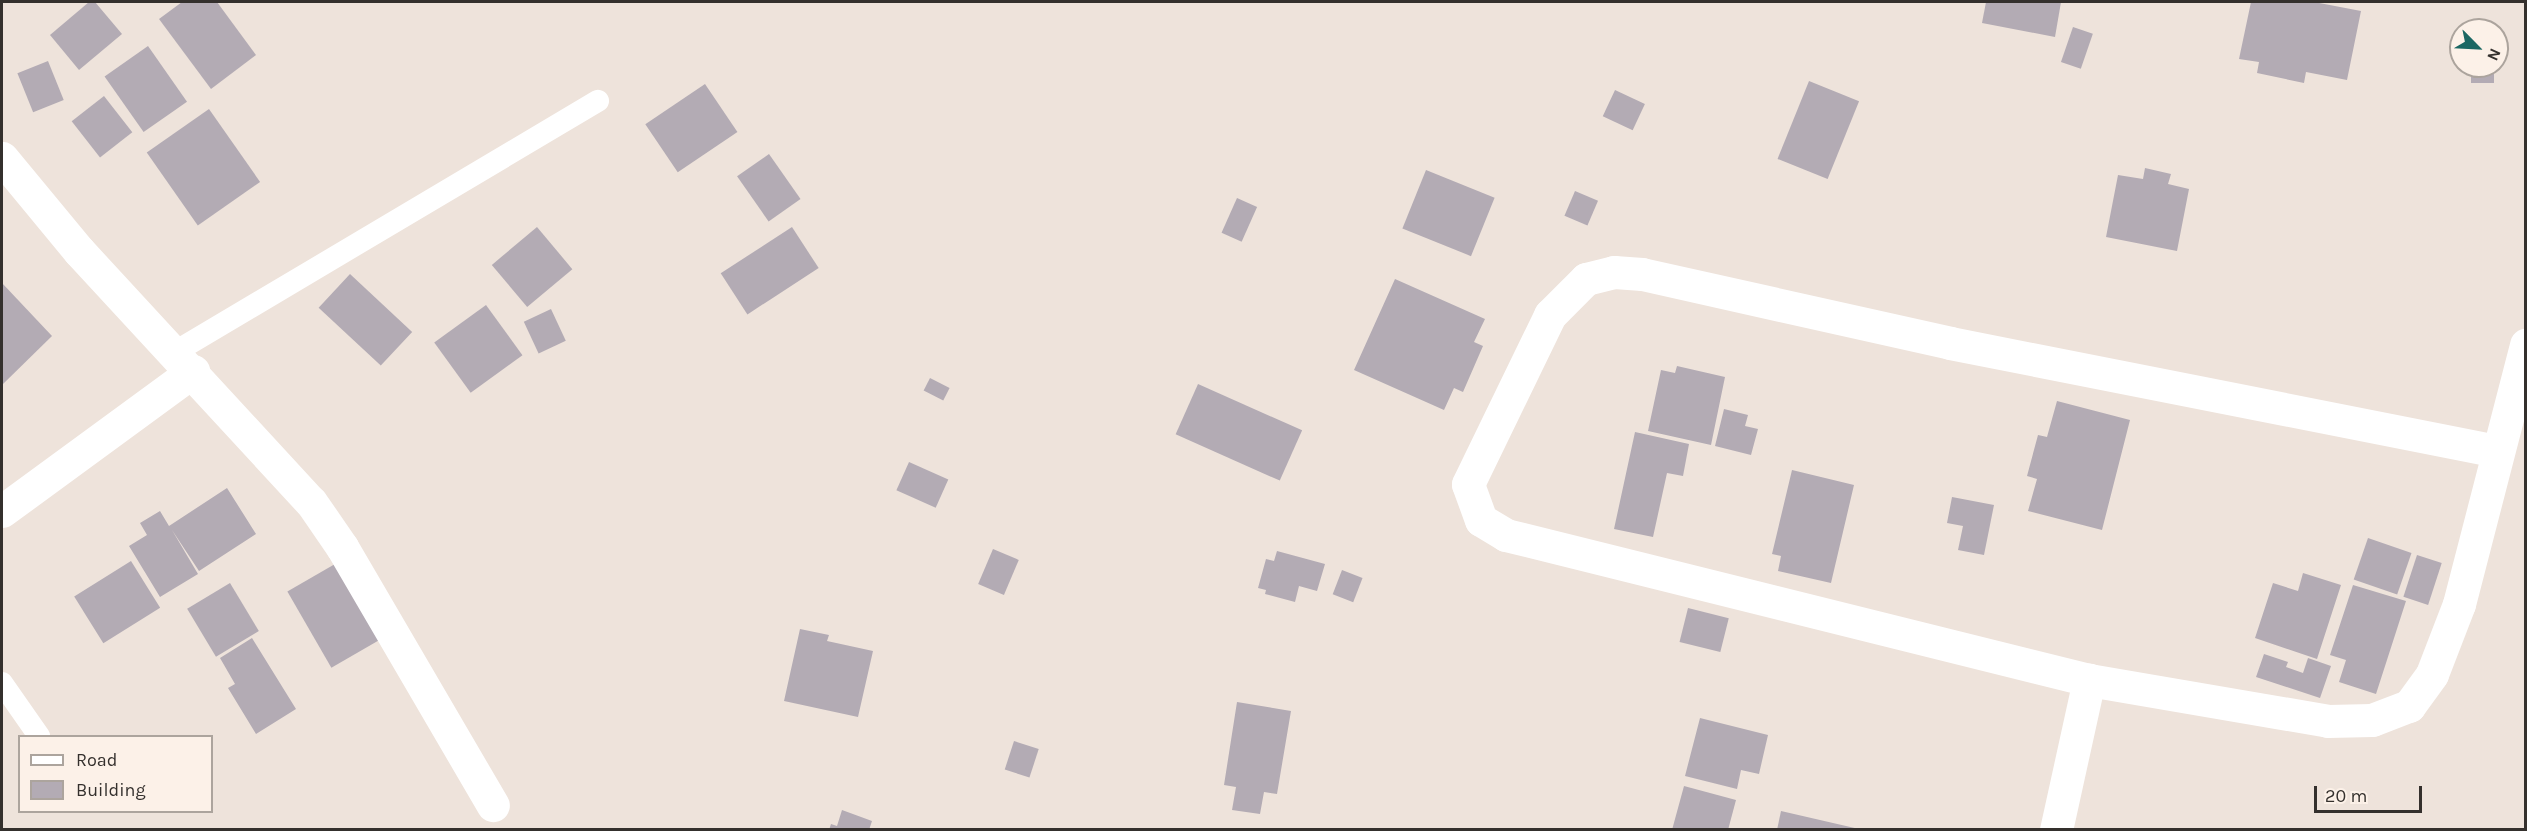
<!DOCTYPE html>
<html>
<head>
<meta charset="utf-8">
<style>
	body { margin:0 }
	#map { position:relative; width:2527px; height:831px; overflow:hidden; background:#eee3db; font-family:Karla,sans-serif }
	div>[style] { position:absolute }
	.building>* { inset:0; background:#b3abb4; transform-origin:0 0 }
	.lane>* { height:22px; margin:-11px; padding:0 11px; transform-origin:11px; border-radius:11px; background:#fff }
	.street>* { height:33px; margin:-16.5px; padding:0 16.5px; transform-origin:16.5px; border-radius:16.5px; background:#fff }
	span { translate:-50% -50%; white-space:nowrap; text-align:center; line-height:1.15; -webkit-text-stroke:6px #fcf1e8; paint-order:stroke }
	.frame { position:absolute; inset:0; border:3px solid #34302d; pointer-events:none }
	.legend { position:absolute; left:18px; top:735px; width:195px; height:78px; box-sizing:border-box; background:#fcf1e8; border:2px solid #aca49d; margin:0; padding:8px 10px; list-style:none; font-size:18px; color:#34302d }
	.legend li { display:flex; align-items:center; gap:12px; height:30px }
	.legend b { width:30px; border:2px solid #aca49d }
	.north { position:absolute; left:2449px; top:18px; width:60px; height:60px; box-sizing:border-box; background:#fcf1e8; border:2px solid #aca49d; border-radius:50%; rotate:114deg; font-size:16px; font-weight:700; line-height:24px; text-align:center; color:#34302d }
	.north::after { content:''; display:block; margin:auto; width:21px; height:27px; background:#1b6763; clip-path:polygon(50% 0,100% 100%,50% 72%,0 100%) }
	.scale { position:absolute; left:2314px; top:786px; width:108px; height:27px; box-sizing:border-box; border:3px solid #34302d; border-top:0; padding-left:8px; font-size:18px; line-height:21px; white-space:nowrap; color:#34302d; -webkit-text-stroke:4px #fcf1e8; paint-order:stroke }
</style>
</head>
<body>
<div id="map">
	<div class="building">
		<div style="clip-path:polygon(89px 2px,95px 2px,122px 34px,79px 70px,50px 35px)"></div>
		<div style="clip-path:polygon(182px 2px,217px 2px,256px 55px,211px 89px,159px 19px)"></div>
		<div style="clip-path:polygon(1986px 2px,2061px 2px,2055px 37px,1982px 23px)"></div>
		<div style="clip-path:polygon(2251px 2px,2314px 2px,2361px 11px,2347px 80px,2306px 72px,2304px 83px,2257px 73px,2259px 62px,2239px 59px)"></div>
		<div style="left:2073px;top:27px;width:21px;height:37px;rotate:19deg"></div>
		<div style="left:148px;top:46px;width:68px;height:53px;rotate:55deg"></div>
		<div style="left:48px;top:61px;width:42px;height:33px;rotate:68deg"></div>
		<div style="left:2471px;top:66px;width:23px;height:17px"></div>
		<div style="left:1809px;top:81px;width:54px;height:84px;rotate:22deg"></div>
		<div style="left:705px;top:84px;width:58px;height:72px;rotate:56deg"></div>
		<div style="left:1615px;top:90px;width:33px;height:29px;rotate:25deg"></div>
		<div style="left:104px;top:96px;width:46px;height:41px;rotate:52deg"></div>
		<div style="left:209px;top:109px;width:89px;height:76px;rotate:55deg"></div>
		<div style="left:769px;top:154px;width:55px;height:39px;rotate:55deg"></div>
		<div style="clip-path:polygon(2145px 168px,2171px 174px,2168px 184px,2189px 189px,2177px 251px,2106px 237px,2118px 175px,2143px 179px)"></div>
		<div style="left:1426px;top:170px;width:74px;height:63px;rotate:22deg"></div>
		<div style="left:1575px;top:191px;width:25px;height:27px;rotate:23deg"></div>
		<div style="left:1237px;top:198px;width:22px;height:38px;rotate:24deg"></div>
		<div style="left:537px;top:227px;width:55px;height:59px;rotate:50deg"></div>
		<div style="left:792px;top:227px;width:49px;height:85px;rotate:57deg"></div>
		<div style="left:350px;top:274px;width:85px;height:46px;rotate:43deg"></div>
		<div style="clip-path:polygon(1395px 279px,1485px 319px,1474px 342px,1483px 346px,1463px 392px,1454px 388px,1444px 410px,1354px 370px)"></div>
		<div style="clip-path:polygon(2px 283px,52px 336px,2px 385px)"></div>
		<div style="left:486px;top:305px;width:62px;height:64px;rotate:54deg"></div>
		<div style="left:551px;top:309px;width:35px;height:30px;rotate:65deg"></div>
		<div style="clip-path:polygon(1677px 366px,1725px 377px,1711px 445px,1648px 431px,1661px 370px,1675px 373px)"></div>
		<div style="left:930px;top:378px;width:22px;height:14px;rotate:27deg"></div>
		<div style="left:1198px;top:384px;width:114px;height:55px;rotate:24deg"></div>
		<div style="clip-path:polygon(2057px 401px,2130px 420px,2102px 530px,2028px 511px,2037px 479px,2027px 476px,2038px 435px,2047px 437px)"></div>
		<div style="clip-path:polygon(1724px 409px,1748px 415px,1745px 426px,1758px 429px,1751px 455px,1715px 446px)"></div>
		<div style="clip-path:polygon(1635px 432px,1689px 444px,1683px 476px,1667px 473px,1653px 537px,1614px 529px)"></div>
		<div style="left:909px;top:462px;width:43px;height:31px;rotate:24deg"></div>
		<div style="clip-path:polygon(1792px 470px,1854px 485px,1831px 583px,1778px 571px,1781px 556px,1772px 554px)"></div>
		<div style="clip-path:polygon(227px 488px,256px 534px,199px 571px,172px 530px,198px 574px,160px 597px,129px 546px,147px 535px,140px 523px,160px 511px,169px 526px)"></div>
		<div style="clip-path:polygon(1952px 497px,1994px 505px,1984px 555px,1958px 550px,1963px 526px,1947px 523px)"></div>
		<div style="left:2368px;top:538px;width:46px;height:44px;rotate:19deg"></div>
		<div style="left:993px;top:549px;width:28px;height:38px;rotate:23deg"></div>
		<div style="clip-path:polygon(1277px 551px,1325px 564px,1317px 591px,1299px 586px,1295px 602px,1265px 594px,1266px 590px,1258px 588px,1266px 559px,1274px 561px)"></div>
		<div style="left:2417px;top:555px;width:26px;height:44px;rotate:18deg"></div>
		<div style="left:131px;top:561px;width:55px;height:67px;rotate:58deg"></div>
		<div style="left:335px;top:564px;width:88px;height:55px;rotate:60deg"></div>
		<div style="left:1342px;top:570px;width:22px;height:26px;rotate:21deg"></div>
		<div style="clip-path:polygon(2303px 573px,2341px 585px,2317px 659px,2255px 638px,2273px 583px,2298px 591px)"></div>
		<div style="left:230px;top:583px;width:56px;height:50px;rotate:59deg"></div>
		<div style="clip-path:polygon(2353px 585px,2406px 601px,2376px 694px,2339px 682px,2346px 660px,2330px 655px)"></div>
		<div style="left:1688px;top:608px;width:42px;height:35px;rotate:14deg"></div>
		<div style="clip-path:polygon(800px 629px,829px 635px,827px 641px,873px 651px,858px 717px,784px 701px)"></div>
		<div style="clip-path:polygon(252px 638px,296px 709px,256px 734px,228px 688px,235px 684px,220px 658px)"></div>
		<div style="clip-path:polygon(2264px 654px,2288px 662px,2286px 667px,2303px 673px,2308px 658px,2331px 666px,2320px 698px,2256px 677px)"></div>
		<div style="clip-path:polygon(1237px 702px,1291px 711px,1277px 794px,1264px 792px,1260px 814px,1232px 810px,1236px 787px,1224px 785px)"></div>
		<div style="clip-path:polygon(1700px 718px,1768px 735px,1759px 774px,1741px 770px,1737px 789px,1685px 776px)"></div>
		<div style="left:1014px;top:741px;width:26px;height:30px;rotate:18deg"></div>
		<div style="clip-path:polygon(1684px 786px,1736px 800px,1728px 830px,1672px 830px)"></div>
		<div style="clip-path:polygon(842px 810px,872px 821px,869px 830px,829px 830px,831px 824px,837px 826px)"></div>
		<div style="clip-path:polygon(1781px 811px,1859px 829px,1859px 830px,1777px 830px)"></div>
	</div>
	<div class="lane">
		<div style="left:175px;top:352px;width:492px;rotate:-30.7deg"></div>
		<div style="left:2px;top:683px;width:65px;rotate:55.1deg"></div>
	</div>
	<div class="street">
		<div style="left:2px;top:158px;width:121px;rotate:50.4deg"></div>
		<div style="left:79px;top:251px;width:342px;rotate:47.3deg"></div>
		<div style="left:311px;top:502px;width:55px;rotate:55.4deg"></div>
		<div style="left:342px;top:547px;width:299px;rotate:59.7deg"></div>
		<div style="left:2px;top:511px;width:237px;rotate:-36.2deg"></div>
		<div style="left:2089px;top:680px;width:601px;rotate:-166.03deg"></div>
		<div style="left:1506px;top:535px;width:29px;rotate:-149deg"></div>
		<div style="left:1481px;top:520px;width:38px;rotate:-110deg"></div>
		<div style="left:1468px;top:484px;width:188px;rotate:-64.1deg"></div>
		<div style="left:1550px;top:315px;width:51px;rotate:-45deg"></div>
		<div style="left:1586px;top:279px;width:29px;rotate:-14deg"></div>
		<div style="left:1614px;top:272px;width:28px;rotate:4deg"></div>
		<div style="left:1642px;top:274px;width:316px;rotate:12.6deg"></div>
		<div style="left:1950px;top:343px;width:558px;rotate:11.17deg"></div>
		<div style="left:2056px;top:830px;width:154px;rotate:-77.6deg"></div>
		<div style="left:2089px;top:680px;width:242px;rotate:9.7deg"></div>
		<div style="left:2328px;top:721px;width:44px;rotate:-1.3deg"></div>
		<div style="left:2372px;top:720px;width:40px;rotate:-21deg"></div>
		<div style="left:2409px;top:706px;width:39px;rotate:-54deg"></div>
		<div style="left:2432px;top:674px;width:75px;rotate:-68.9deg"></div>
		<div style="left:2459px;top:604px;width:268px;rotate:-75.5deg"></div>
	</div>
	<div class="frame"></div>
	<ul class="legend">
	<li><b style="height:8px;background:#fff"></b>Road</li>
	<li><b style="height:16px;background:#b3abb4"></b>Building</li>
	</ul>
	<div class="north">N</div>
	<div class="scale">20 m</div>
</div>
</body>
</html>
